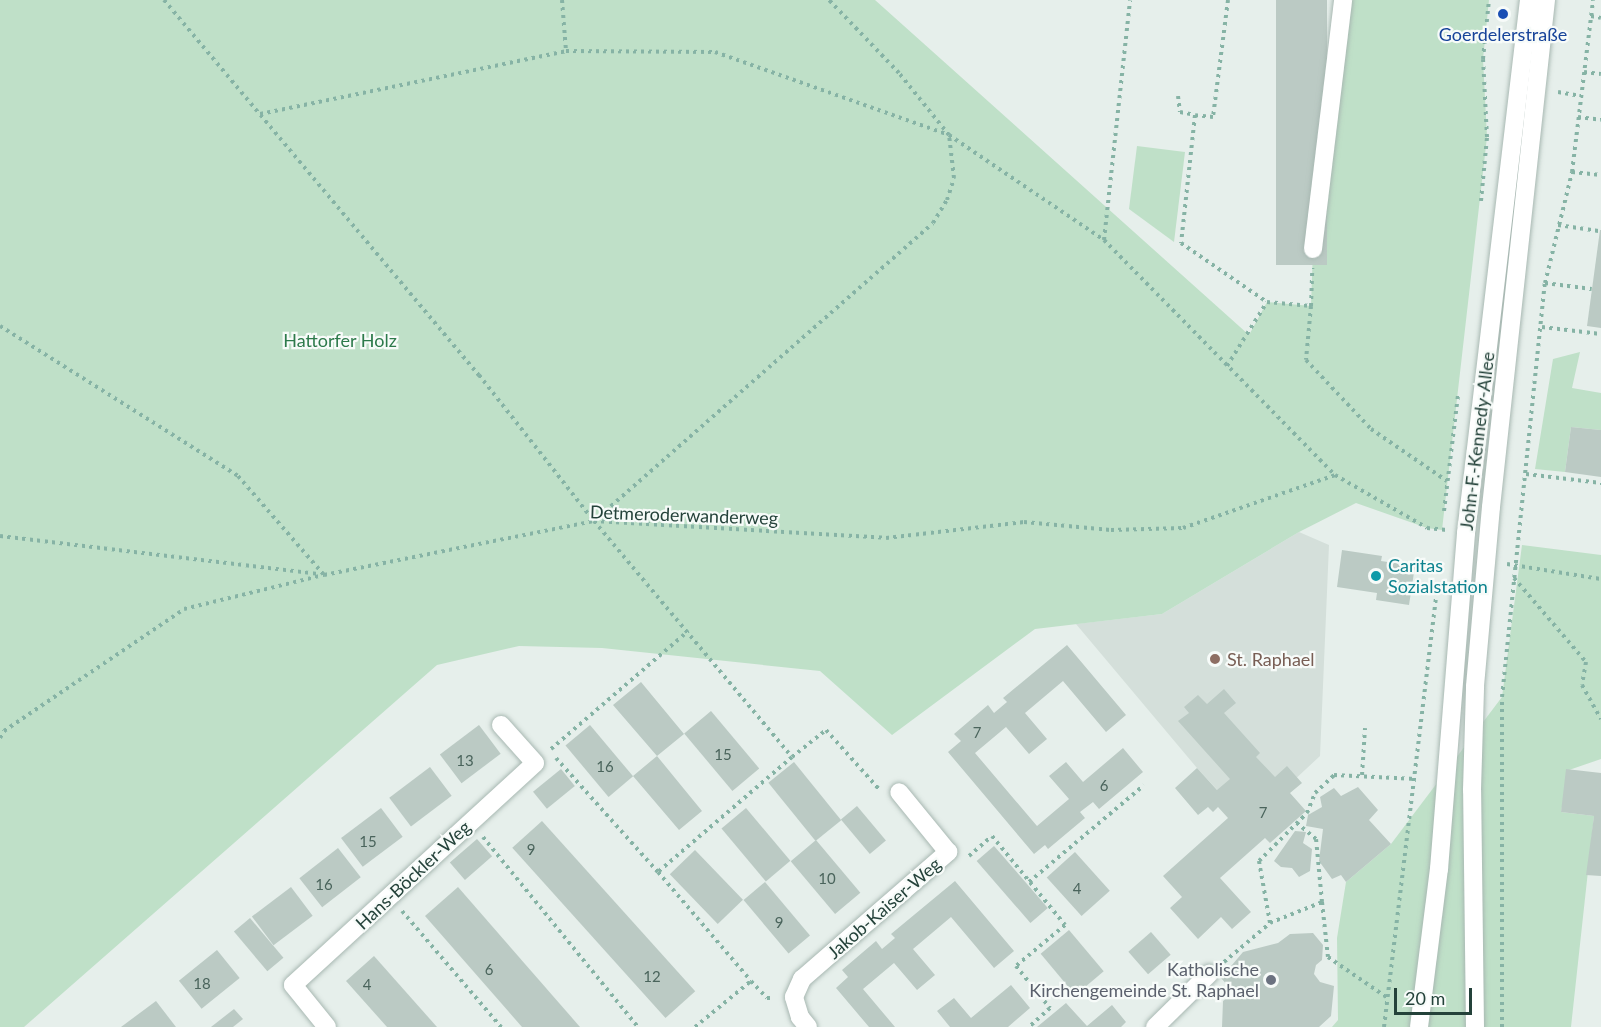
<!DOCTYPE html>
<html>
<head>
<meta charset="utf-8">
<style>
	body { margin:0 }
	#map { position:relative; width:1601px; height:1027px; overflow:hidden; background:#e6efeb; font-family:Lato,sans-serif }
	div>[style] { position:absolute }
	.built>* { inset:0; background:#d4dfda }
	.green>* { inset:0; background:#bfe0c8 }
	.building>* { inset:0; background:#bbcac4; transform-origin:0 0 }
	.path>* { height:4px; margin-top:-2px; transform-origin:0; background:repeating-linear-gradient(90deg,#86b3a5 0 3px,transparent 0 7.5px) }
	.roads { filter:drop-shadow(0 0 2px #a8b8b2) drop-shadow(0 0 2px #a8b8b2) }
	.minor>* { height:18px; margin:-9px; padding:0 9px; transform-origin:9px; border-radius:9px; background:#fff }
	.dots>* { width:16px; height:16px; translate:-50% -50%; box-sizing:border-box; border:3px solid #f7fbf9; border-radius:50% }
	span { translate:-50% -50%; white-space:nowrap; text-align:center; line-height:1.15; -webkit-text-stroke:4.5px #f7fbf9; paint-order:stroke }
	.number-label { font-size:15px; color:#4a645c }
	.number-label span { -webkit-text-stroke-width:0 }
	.transit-label { font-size:18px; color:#164399 }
	.park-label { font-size:18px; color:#2d7a4b }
	.street-label { font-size:18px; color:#24423a }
	.culture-label { font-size:18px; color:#0d838f }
	.left { translate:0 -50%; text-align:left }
	.education-label { font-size:18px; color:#785e54 }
	.worship-label { font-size:18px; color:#5b616d }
	.right { translate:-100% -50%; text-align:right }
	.scale { position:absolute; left:1394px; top:988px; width:78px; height:27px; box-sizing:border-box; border:3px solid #24423a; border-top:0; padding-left:8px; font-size:18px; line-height:21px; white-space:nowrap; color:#24423a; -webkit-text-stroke:4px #f7fbf9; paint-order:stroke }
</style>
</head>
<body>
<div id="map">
	<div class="built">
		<div style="clip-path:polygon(1299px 532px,1329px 545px,1320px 756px,1248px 823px,1197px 768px,1076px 624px,1162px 614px)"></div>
	</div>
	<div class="green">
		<div style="clip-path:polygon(0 0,875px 0,1249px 335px,1267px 302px,1311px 306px,1313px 249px,1343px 0,1489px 0,1483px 59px,1487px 137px,1442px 530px,1427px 528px,1356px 503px,1299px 532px,1162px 614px,1035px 629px,892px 735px,820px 671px,602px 648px,519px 646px,437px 665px,24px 1027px,0 1027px)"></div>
		<div style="clip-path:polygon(1137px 146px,1185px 152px,1174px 242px,1129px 209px)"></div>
		<div style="clip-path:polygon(1580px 352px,1572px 388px,1601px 393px,1601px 430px,1571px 427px,1565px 472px,1535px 469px,1553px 359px)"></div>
		<div style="clip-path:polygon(1522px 545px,1601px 555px,1601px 759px,1569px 770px,1561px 812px,1594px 816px,1571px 1027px,1332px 1027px,1338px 1020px,1337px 938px,1346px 882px,1391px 844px,1502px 697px)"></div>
	</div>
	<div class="building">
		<div style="left:1276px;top:0;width:51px;height:265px"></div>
		<div style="clip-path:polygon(1600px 230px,1601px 230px,1601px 328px,1587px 326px)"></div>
		<div style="clip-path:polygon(1571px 427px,1601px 430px,1601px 477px,1565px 472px)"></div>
		<div style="clip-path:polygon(1342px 550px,1382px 556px,1381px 561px,1415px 566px,1409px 605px,1376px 600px,1377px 593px,1337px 587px)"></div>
		<div style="clip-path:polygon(1067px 645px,1126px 715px,1106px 732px,1063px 681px,1025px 713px,1047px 739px,1029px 754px,1006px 727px,975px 753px,1037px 826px,1069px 799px,1049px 776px,1066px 762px,1083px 782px,1123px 748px,1143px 772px,1099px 809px,1093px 802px,1080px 812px,1085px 818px,1048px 849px,1045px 845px,1034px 854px,948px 752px,961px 741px,954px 734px,988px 705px,994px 713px,1007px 702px,1003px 698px)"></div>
		<div style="clip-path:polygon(641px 682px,684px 734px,657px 756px,702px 811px,679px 830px,633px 776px,657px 756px,613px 705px)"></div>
		<div style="clip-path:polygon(1224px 689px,1236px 703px,1224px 713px,1260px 753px,1256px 757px,1275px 777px,1287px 766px,1302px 783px,1290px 793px,1306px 811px,1270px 843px,1265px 838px,1220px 878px,1251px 912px,1232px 929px,1221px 917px,1198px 939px,1170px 908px,1182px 897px,1163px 876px,1228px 818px,1218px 807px,1213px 812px,1208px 807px,1198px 815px,1175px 788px,1197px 768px,1217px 790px,1230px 779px,1178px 721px,1189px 713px,1184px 707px,1198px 695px,1207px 704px)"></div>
		<div style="left:711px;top:711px;width:75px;height:35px;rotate:50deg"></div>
		<div style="left:479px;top:725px;width:36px;height:49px;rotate:53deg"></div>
		<div style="left:590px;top:725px;width:67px;height:32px;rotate:50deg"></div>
		<div style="left:794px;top:762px;width:75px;height:33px;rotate:51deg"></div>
		<div style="left:430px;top:767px;width:36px;height:51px;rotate:53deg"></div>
		<div style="left:561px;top:769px;width:22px;height:36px;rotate:51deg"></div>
		<div style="clip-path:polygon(1566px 769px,1601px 773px,1601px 876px,1586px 875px,1594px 816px,1561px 812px)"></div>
		<div style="clip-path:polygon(1358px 787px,1378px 810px,1369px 820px,1391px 844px,1346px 882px,1341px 875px,1332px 879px,1319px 861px,1323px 829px,1306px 826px,1308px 815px,1322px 807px,1320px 797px,1334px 788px,1341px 796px)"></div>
		<div style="left:857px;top:806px;width:45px;height:21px;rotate:50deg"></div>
		<div style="left:381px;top:808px;width:36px;height:50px;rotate:53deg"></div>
		<div style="left:746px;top:808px;width:69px;height:32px;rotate:50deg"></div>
		<div style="left:542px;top:821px;width:229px;height:40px;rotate:48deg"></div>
		<div style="clip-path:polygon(1295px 831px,1306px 832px,1303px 843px,1312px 849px,1310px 871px,1299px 877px,1292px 868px,1281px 867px,1274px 861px)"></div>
		<div style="left:477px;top:839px;width:23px;height:36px;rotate:49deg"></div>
		<div style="left:816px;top:840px;width:69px;height:33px;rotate:50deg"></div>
		<div style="left:994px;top:846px;width:82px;height:23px;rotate:49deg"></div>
		<div style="left:338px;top:848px;width:37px;height:49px;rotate:52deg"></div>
		<div style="left:695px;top:850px;width:69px;height:35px;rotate:46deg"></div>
		<div style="left:1075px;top:852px;width:52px;height:38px;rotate:48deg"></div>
		<div style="clip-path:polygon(955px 881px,1014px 951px,994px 968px,951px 917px,913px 949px,935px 975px,917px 990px,894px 963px,863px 989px,895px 1027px,869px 1027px,836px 988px,848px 977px,842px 970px,876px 941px,882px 949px,895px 938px,891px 934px)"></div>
		<div style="left:765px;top:882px;width:70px;height:28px;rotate:50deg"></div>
		<div style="left:291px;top:887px;width:36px;height:49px;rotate:53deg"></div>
		<div style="clip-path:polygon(458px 887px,580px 1027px,522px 1027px,425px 916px)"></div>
		<div style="left:250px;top:918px;width:52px;height:21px;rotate:50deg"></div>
		<div style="left:1069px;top:930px;width:54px;height:37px;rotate:50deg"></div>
		<div style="left:1151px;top:932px;width:30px;height:30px;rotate:49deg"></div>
		<div style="clip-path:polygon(1313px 933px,1323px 945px,1322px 960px,1316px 965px,1314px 974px,1320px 982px,1334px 986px,1331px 1016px,1319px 1027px,1222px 1027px,1223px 1001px,1227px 998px,1229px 987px,1221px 978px,1243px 952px,1278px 943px,1290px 934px)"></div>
		<div style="left:217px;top:950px;width:36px;height:49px;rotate:51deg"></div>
		<div style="clip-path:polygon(374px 956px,437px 1027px,387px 1027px,346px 981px)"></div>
		<div style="clip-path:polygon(1011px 985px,1030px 1008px,1008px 1027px,950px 1027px,937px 1011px,954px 998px,971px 1018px)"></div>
		<div style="clip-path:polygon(156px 1001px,176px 1027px,121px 1027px)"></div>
		<div style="clip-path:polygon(1066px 1003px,1087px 1026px,1112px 1005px,1126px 1022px,1121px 1027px,1037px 1027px)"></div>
		<div style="clip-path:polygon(234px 1009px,243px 1019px,233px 1027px,211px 1027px)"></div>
	</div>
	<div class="path">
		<div style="left:164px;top:0;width:490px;rotate:50deg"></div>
		<div style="left:479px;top:375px;width:186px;rotate:51.8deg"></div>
		<div style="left:594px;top:521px;width:308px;rotate:50deg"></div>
		<div style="left:792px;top:757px;width:177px;rotate:139.4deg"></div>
		<div style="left:658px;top:872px;width:143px;rotate:49.5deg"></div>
		<div style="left:751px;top:981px;width:23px;rotate:47deg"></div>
		<div style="left:767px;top:998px;width:7px"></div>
		<div style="left:562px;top:0;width:51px;rotate:85.5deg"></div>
		<div style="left:1228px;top:0;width:118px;rotate:97.3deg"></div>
		<div style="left:1213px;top:117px;width:18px;rotate:-174deg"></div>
		<div style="left:1195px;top:115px;width:129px;rotate:96.2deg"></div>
		<div style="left:1181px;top:243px;width:104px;rotate:34.5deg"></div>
		<div style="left:1267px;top:302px;width:44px;rotate:5.2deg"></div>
		<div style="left:1311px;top:306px;width:54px;rotate:95.3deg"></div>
		<div style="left:1306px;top:360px;width:95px;rotate:46.7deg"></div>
		<div style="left:1371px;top:429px;width:92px;rotate:34.4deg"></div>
		<div style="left:1591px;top:16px;width:10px;rotate:11deg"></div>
		<div style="left:1584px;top:72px;width:17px;rotate:7deg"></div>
		<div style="left:1558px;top:92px;width:23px;rotate:10deg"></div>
		<div style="left:1178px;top:96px;width:16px;rotate:83deg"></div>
		<div style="left:1180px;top:112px;width:15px;rotate:11deg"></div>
		<div style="left:260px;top:114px;width:312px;rotate:-11.6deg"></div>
		<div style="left:566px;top:51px;width:149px;rotate:0.4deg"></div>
		<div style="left:715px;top:52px;width:248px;rotate:19.5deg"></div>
		<div style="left:949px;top:135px;width:187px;rotate:34.1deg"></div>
		<div style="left:1104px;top:240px;width:330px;rotate:45.5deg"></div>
		<div style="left:1335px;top:475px;width:106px;rotate:29.9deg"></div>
		<div style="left:1427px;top:528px;width:20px;rotate:6deg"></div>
		<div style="left:1578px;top:117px;width:23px;rotate:7deg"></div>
		<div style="left:1572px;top:172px;width:29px;rotate:6deg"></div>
		<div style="left:1481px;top:201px;width:64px;rotate:-84.6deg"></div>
		<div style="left:1487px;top:137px;width:78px;rotate:-92.9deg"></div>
		<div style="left:1483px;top:59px;width:59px;rotate:-84.2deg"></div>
		<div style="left:1558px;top:225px;width:41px;rotate:8.3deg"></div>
		<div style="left:1104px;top:240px;width:241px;rotate:-83.8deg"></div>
		<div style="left:1545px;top:283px;width:47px;rotate:7.3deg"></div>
		<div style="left:1311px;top:306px;width:38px;rotate:-88deg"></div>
		<div style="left:0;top:326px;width:281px;rotate:32.2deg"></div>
		<div style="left:238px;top:476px;width:131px;rotate:49deg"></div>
		<div style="left:1542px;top:327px;width:59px;rotate:6.8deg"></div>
		<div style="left:1227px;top:366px;width:75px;rotate:-58deg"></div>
		<div style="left:1526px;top:474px;width:76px;rotate:6.8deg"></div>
		<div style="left:1444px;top:511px;width:116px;rotate:-83.1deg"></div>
		<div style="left:594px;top:521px;width:451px;rotate:-41.3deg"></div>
		<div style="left:933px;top:223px;width:27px;rotate:-59deg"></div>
		<div style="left:947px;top:200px;width:23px;rotate:-72deg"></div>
		<div style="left:954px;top:178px;width:43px;rotate:-96.6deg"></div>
		<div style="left:949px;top:135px;width:80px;rotate:-128.9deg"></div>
		<div style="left:899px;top:73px;width:101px;rotate:-133.8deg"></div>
		<div style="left:0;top:536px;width:322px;rotate:6.8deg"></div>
		<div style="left:1507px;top:564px;width:95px;rotate:9.1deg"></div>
		<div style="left:1514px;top:578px;width:111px;rotate:49.4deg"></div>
		<div style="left:1586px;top:662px;width:23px;rotate:100deg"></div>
		<div style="left:1582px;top:685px;width:39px;rotate:61deg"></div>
		<div style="left:0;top:738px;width:8px;rotate:-60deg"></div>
		<div style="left:4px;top:731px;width:217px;rotate:-34.1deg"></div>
		<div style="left:184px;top:609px;width:144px;rotate:-13.7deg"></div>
		<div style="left:324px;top:575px;width:275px;rotate:-11.3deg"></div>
		<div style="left:594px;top:521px;width:292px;rotate:3.3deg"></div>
		<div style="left:886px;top:538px;width:139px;rotate:-6.6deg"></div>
		<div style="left:1024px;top:522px;width:87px;rotate:5.3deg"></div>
		<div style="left:1111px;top:530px;width:72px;rotate:-1.6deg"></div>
		<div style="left:1183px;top:528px;width:161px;rotate:-19.2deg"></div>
		<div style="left:551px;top:749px;width:181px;rotate:-40.7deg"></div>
		<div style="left:792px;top:757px;width:43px;rotate:-38.5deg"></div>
		<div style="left:826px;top:730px;width:79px;rotate:48.1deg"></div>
		<div style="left:556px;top:758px;width:153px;rotate:48.2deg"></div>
		<div style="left:1362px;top:775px;width:47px;rotate:-86.3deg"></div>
		<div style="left:483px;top:837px;width:245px;rotate:50.8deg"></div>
		<div style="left:969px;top:856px;width:30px;rotate:-41deg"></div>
		<div style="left:992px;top:836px;width:115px;rotate:50.6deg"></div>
		<div style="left:1065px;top:925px;width:64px;rotate:140.1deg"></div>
		<div style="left:1016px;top:966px;width:54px;rotate:51deg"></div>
		<div style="left:1050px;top:1008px;width:28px;rotate:138deg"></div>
		<div style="left:1029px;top:882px;width:150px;rotate:-40.1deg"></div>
		<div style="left:1322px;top:902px;width:55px;rotate:83.8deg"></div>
		<div style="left:1328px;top:957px;width:74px;rotate:34.5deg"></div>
		<div style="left:402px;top:911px;width:153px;rotate:49.5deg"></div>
		<div style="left:1270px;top:923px;width:56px;rotate:-22deg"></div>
		<div style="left:1322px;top:902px;width:63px;rotate:-95.4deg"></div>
		<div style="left:1316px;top:839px;width:25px;rotate:-140deg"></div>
		<div style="left:1224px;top:962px;width:60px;rotate:-40.3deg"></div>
		<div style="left:1270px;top:923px;width:63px;rotate:-100.1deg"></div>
		<div style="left:1259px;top:861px;width:68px;rotate:-45deg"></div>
		<div style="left:1307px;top:813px;width:22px;rotate:-68deg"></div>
		<div style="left:1315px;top:793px;width:26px;rotate:-43deg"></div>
		<div style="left:1334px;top:775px;width:82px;rotate:2.8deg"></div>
		<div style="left:695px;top:1027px;width:72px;rotate:-39.4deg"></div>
		<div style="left:1384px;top:1027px;width:434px;rotate:-83.1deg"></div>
		<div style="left:1502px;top:1027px;width:330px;rotate:-90deg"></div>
		<div style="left:1502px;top:697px;width:416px;rotate:-84.1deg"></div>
		<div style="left:1545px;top:283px;width:114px;rotate:-76.3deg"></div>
		<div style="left:1572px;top:172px;width:173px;rotate:-83deg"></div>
	</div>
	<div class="roads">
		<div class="minor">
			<div style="left:1313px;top:249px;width:251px;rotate:-83.1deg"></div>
			<div style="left:327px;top:1027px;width:54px;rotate:-129deg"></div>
			<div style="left:293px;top:985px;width:328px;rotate:-42.5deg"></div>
			<div style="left:535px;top:763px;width:51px;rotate:-131.8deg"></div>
			<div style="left:808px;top:1027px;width:13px;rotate:-129deg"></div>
			<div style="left:800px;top:1017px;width:21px;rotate:-107deg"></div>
			<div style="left:794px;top:997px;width:20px;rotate:-66deg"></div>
			<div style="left:802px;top:979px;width:194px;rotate:-41deg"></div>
			<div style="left:948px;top:852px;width:77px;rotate:-129.2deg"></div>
			<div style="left:1155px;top:1027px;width:76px;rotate:-44.5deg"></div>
			<div style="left:1419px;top:1027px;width:159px;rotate:-82.8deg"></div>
			<div style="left:1439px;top:869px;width:337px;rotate:-85.4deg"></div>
			<div style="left:1466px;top:533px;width:537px;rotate:-83.26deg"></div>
			<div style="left:1475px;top:1027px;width:237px;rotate:-90.7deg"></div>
			<div style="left:1472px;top:790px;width:104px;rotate:-88.3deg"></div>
			<div style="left:1475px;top:686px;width:180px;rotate:-84.9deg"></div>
			<div style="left:1491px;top:507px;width:510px;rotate:-83.81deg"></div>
		</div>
	</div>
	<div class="dots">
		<div style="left:1503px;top:14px;background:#1a4fb4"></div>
		<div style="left:1376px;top:576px;background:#0f9aa8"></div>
		<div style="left:1215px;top:659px;background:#8d6e63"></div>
		<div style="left:1271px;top:980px;background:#6b7280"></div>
	</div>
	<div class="number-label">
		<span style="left:977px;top:733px">7</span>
		<span style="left:723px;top:755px">15</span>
		<span style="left:465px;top:761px">13</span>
		<span style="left:605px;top:767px">16</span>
		<span style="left:1104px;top:786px">6</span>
		<span style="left:1263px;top:813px">7</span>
		<span style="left:368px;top:842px">15</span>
		<span style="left:531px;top:850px">9</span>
		<span style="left:827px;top:879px">10</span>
		<span style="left:324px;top:885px">16</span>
		<span style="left:1077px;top:889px">4</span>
		<span style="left:779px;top:923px">9</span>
		<span style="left:489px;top:970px">6</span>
		<span style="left:652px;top:977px">12</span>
		<span style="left:202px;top:984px">18</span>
		<span style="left:367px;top:985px">4</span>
	</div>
	<div class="transit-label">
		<span style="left:1503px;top:34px">Goerdelerstraße</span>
	</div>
	<div class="park-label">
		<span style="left:340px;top:340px">Hattorfer Holz</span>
	</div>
	<div class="street-label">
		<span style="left:1477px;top:441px;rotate:-83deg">John-F.-Kennedy-Allee</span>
		<span style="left:684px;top:515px;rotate:2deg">Detmeroderwanderweg</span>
		<span style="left:413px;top:875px;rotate:-43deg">Hans-Böckler-Weg</span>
		<span style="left:884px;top:908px;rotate:-41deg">Jakob-Kaiser-Weg</span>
	</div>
	<div class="culture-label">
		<span class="left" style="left:1388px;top:576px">Caritas<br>Sozialstation</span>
	</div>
	<div class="education-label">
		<span class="left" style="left:1227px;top:659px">St. Raphael</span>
	</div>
	<div class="worship-label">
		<span class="right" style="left:1259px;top:980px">Katholische<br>Kirchengemeinde St. Raphael</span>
	</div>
	<div class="scale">20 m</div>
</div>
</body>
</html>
